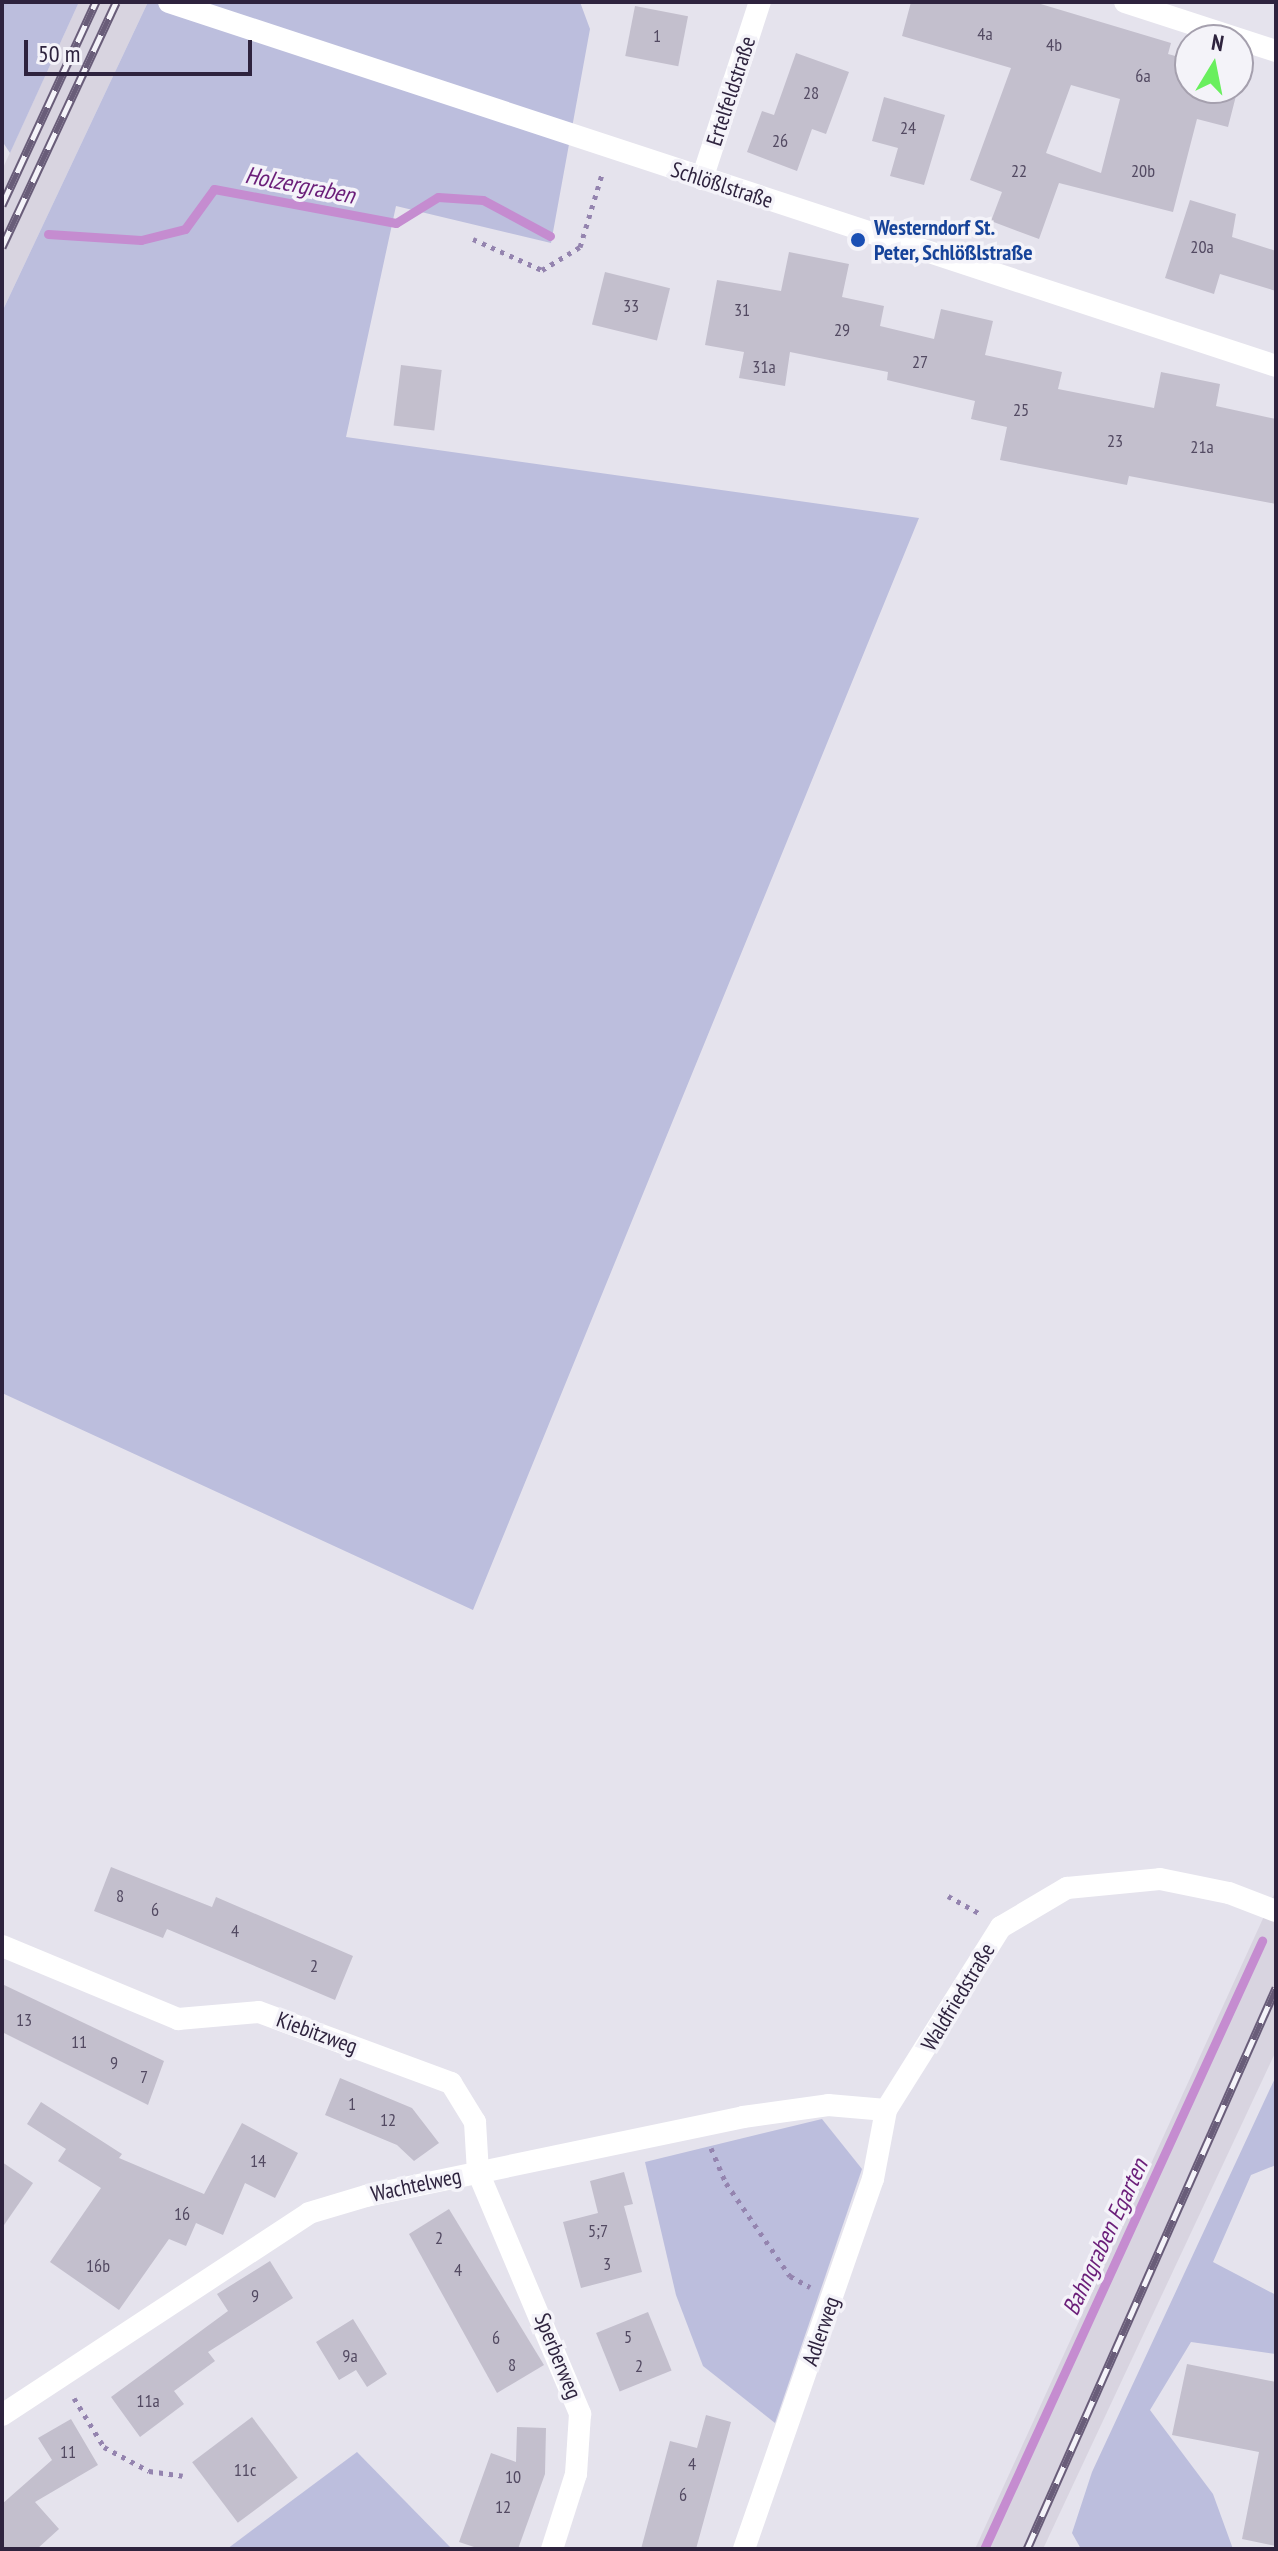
<!DOCTYPE html>
<html>
<head>
<meta charset="utf-8">
<style>
	body { margin:0 }
	#map { position:relative; width:1278px; height:2551px; overflow:hidden; background:#e5e3ed; font-family:"PT Sans Narrow",sans-serif }
	div>[style] { position:absolute }
	.built>* { inset:0; background:#d8d4e0 }
	.green>* { inset:0; background:#bcbedd }
	.stream>* { height:9px; margin:-4.5px; padding:0 4.5px; transform-origin:4.5px; border-radius:4.5px; background:#c58cd0 }
	.building>* { inset:0; background:#c3bfcd; transform-origin:0 0 }
	.path>* { height:5px; margin-top:-2.5px; transform-origin:0; background:repeating-linear-gradient(90deg,#9484af 0 4px,transparent 0 10px) }
	.minor>* { height:22px; margin:-11px; padding:0 11px; transform-origin:11px; border-radius:11px; background:#fff }
	.tertiary>* { height:22px; margin:-11px; padding:0 11px; transform-origin:11px; border-radius:11px; background:#fff }
	.rail>* { height:9px; margin-top:-4.5px; transform-origin:0; background:repeating-linear-gradient(90deg,#f4f3f9 0 18px,#695d79 0 36px); box-sizing:border-box; border-block:2px solid #695d79 }
	.dots>* { width:22px; height:22px; translate:-50% -50%; box-sizing:border-box; border:4px solid #f4f3f9; border-radius:50% }
	span { translate:-50% -50%; white-space:nowrap; text-align:center; line-height:1.15; -webkit-text-stroke:7px #f4f3f9; paint-order:stroke }
	.number-label { font-size:18px; color:#534a62 }
	.number-label span { -webkit-text-stroke-width:0 }
	.street-label { font-size:22px; color:#2e233e }
	.transit-label { font-size:22px; color:#164399; font-weight:700 }
	.left { translate:0 -50%; text-align:left }
	.water-label { font-size:24px; color:#6b1e79; font-style:italic }
	.frame { position:absolute; inset:0; border:4px solid #2e233e; pointer-events:none }
	.north { position:absolute; left:1174px; top:24px; width:80px; height:80px; box-sizing:border-box; background:#f4f3f9; border:2px solid #a5a0ae; border-radius:50%; rotate:10deg; font-size:22px; font-weight:700; line-height:32px; text-align:center; color:#2e233e }
	.north::after { content:''; display:block; margin:auto; width:28px; height:36px; background:#69ef5e; clip-path:polygon(50% 0,100% 100%,50% 72%,0 100%) }
	.scale { position:absolute; left:24px; top:40px; width:228px; height:36px; box-sizing:border-box; border:4px solid #2e233e; border-top:0; padding-left:10px; font-size:24px; line-height:28px; white-space:nowrap; color:#2e233e; -webkit-text-stroke:6px #f4f3f9; paint-order:stroke }
</style>
</head>
<body>
<div id="map">
	<div class="built">
		<div style="clip-path:polygon(79px 2px,148px 2px,2px 312px,2px 170px)"></div>
		<div style="clip-path:polygon(1276px 1890px,1276px 2051px,1043px 2549px,975px 2549px)"></div>
	</div>
	<div class="green">
		<div style="clip-path:polygon(2px 2px,79px 2px,10px 153px,2px 141px)"></div>
		<div style="clip-path:polygon(148px 2px,580px 2px,590px 29px,551px 243px,396px 206px,346px 437px,919px 518px,473px 1610px,2px 1393px,2px 312px)"></div>
		<div style="clip-path:polygon(1276px 2076px,1276px 2165px,1251px 2175px,1213px 2262px,1276px 2295px,1276px 2354px,1191px 2342px,1150px 2410px,1213px 2494px,1233px 2549px,1081px 2549px,1072px 2533px,1092px 2472px)"></div>
		<div style="clip-path:polygon(822px 2119px,862px 2169px,775px 2423px,703px 2366px,676px 2295px,645px 2162px)"></div>
		<div style="clip-path:polygon(357px 2452px,452px 2549px,227px 2549px)"></div>
	</div>
	<div class="stream">
		<div style="left:48px;top:234px;width:93px;rotate:3.7deg"></div>
		<div style="left:141px;top:240px;width:45px;rotate:-14deg"></div>
		<div style="left:185px;top:229px;width:49px;rotate:-54.1deg"></div>
		<div style="left:214px;top:189px;width:185px;rotate:10.6deg"></div>
		<div style="left:396px;top:223px;width:49px;rotate:-31.8deg"></div>
		<div style="left:438px;top:197px;width:45px;rotate:3.8deg"></div>
		<div style="left:483px;top:200px;width:76px;rotate:28.2deg"></div>
		<div style="left:984px;top:2549px;width:669px;rotate:-65.43deg"></div>
	</div>
	<div class="building">
		<div style="clip-path:polygon(evenodd,911px 2px,1034px 2px,1171px 43px,1168px 54px,1190px 60px,1190px 88px,1238px 88px,1228px 127px,1197px 119px,1173px 212px,1059px 183px,1039px 239px,991px 221px,1002px 192px,970px 180px,1011px 68px,902px 36px,911px 2px,1071px 85px,1120px 99px,1101px 173px,1046px 153px,1071px 85px)"></div>
		<div style="left:635px;top:6px;width:54px;height:51px;rotate:11deg"></div>
		<div style="clip-path:polygon(796px 53px,849px 72px,826px 134px,812px 129px,797px 171px,747px 152px,762px 111px,774px 115px)"></div>
		<div style="clip-path:polygon(884px 97px,945px 115px,924px 185px,890px 176px,898px 148px,872px 141px)"></div>
		<div style="clip-path:polygon(1190px 200px,1236px 214px,1232px 237px,1276px 251px,1276px 291px,1220px 274px,1214px 294px,1165px 278px)"></div>
		<div style="clip-path:polygon(789px 252px,849px 264px,842px 297px,884px 306px,880px 326px,934px 339px,941px 309px,993px 321px,985px 355px,1062px 372px,1058px 389px,1154px 408px,1161px 372px,1220px 384px,1216px 406px,1276px 419px,1276px 504px,1129px 476px,1127px 485px,1000px 460px,1007px 427px,971px 419px,975px 401px,887px 380px,888px 372px,790px 352px,785px 386px,739px 378px,744px 352px,705px 345px,717px 280px,781px 291px)"></div>
		<div style="left:605px;top:272px;width:67px;height:54px;rotate:14deg"></div>
		<div style="left:401px;top:365px;width:41px;height:61px;rotate:7deg"></div>
		<div style="clip-path:polygon(111px 1867px,212px 1907px,216px 1897px,353px 1956px,335px 2000px,167px 1929px,163px 1938px,94px 1911px)"></div>
		<div style="clip-path:polygon(2px 1984px,164px 2061px,148px 2105px,2px 2032px)"></div>
		<div style="clip-path:polygon(340px 2078px,412px 2108px,439px 2143px,414px 2161px,397px 2145px,325px 2115px)"></div>
		<div style="clip-path:polygon(41px 2102px,122px 2154px,119px 2158px,204px 2194px,242px 2123px,298px 2153px,275px 2198px,245px 2183px,223px 2235px,196px 2223px,186px 2246px,169px 2239px,119px 2310px,50px 2262px,101px 2188px,58px 2161px,66px 2149px,27px 2124px)"></div>
		<div style="clip-path:polygon(2px 2162px,33px 2183px,2px 2228px)"></div>
		<div style="clip-path:polygon(624px 2172px,633px 2204px,624px 2206px,642px 2272px,581px 2288px,563px 2222px,598px 2213px,590px 2181px)"></div>
		<div style="clip-path:polygon(449px 2209px,544px 2365px,497px 2393px,409px 2234px)"></div>
		<div style="clip-path:polygon(270px 2261px,293px 2298px,208px 2352px,215px 2361px,174px 2391px,184px 2404px,140px 2437px,111px 2397px,228px 2311px,217px 2294px)"></div>
		<div style="left:648px;top:2312px;width:63px;height:56px;rotate:68deg"></div>
		<div style="clip-path:polygon(353px 2319px,387px 2374px,367px 2387px,356px 2370px,339px 2380px,316px 2342px)"></div>
		<div style="clip-path:polygon(1187px 2364px,1276px 2382px,1276px 2546px,1242px 2539px,1259px 2452px,1172px 2435px)"></div>
		<div style="clip-path:polygon(706px 2415px,731px 2422px,696px 2549px,641px 2549px,670px 2441px,697px 2448px)"></div>
		<div style="left:252px;top:2417px;width:76px;height:75px;rotate:53deg"></div>
		<div style="clip-path:polygon(71px 2419px,98px 2465px,35px 2502px,59px 2529px,37px 2549px,2px 2549px,2px 2504px,52px 2460px,38px 2438px)"></div>
		<div style="clip-path:polygon(517px 2427px,546px 2428px,545px 2474px,518px 2549px,480px 2549px,459px 2542px,491px 2453px,516px 2462px)"></div>
	</div>
	<div class="path">
		<div style="left:473px;top:239px;width:76px;rotate:24.2deg"></div>
		<div style="left:542px;top:270px;width:44px;rotate:-31.2deg"></div>
		<div style="left:580px;top:247px;width:79px;rotate:-73.2deg"></div>
		<div style="left:948px;top:1896px;width:37px;rotate:29deg"></div>
		<div style="left:711px;top:2148px;width:38px;rotate:67deg"></div>
		<div style="left:726px;top:2183px;width:113px;rotate:55.5deg"></div>
		<div style="left:790px;top:2276px;width:23px;rotate:29deg"></div>
		<div style="left:74px;top:2398px;width:57px;rotate:58.5deg"></div>
		<div style="left:104px;top:2447px;width:51px;rotate:28.1deg"></div>
		<div style="left:149px;top:2471px;width:34px;rotate:8deg"></div>
	</div>
	<div class="minor">
		<div style="left:1125px;top:2px;width:159px;rotate:18deg"></div>
		<div style="left:702px;top:179px;width:186px;rotate:-71.9deg"></div>
		<div style="left:2px;top:1946px;width:191px;rotate:22.5deg"></div>
		<div style="left:178px;top:2019px;width:81px;rotate:-4.9deg"></div>
		<div style="left:259px;top:2012px;width:205px;rotate:20.3deg"></div>
		<div style="left:451px;top:2083px;width:46px;rotate:58.4deg"></div>
		<div style="left:475px;top:2122px;width:50px;rotate:86.6deg"></div>
		<div style="left:478px;top:2172px;width:263px;rotate:67.1deg"></div>
		<div style="left:580px;top:2414px;width:60px;rotate:93.8deg"></div>
		<div style="left:576px;top:2474px;width:79px;rotate:107.7deg"></div>
		<div style="left:2px;top:2415px;width:367px;rotate:-33.3deg"></div>
		<div style="left:309px;top:2213px;width:59px;rotate:-16.6deg"></div>
		<div style="left:366px;top:2196px;width:385px;rotate:-11.8deg"></div>
		<div style="left:743px;top:2117px;width:86px;rotate:-8deg"></div>
		<div style="left:828px;top:2105px;width:58px;rotate:4.9deg"></div>
		<div style="left:744px;top:2549px;width:392px;rotate:-70.8deg"></div>
		<div style="left:873px;top:2179px;width:70px;rotate:-79.3deg"></div>
		<div style="left:886px;top:2110px;width:216px;rotate:-57.9deg"></div>
		<div style="left:1001px;top:1927px;width:77px;rotate:-30.6deg"></div>
		<div style="left:1067px;top:1888px;width:93px;rotate:-5.5deg"></div>
		<div style="left:1160px;top:1879px;width:70px;rotate:11.5deg"></div>
		<div style="left:1229px;top:1893px;width:50px;rotate:21deg"></div>
	</div>
	<div class="tertiary">
		<div style="left:169px;top:2px;width:1165px;rotate:18.2deg"></div>
	</div>
	<div class="rail">
		<div style="left:2px;top:205px;width:224px;rotate:-65.2deg"></div>
		<div style="left:2px;top:247px;width:270px;rotate:-65deg"></div>
		<div style="left:1027px;top:2549px;width:614px;rotate:-66.07deg"></div>
	</div>
	<div class="dots">
		<div style="left:858px;top:240px;background:#1a4fb4"></div>
	</div>
	<div class="number-label">
		<span style="left:985px;top:34px">4a</span>
		<span style="left:657px;top:36px">1</span>
		<span style="left:1054px;top:45px">4b</span>
		<span style="left:1143px;top:76px">6a</span>
		<span style="left:811px;top:93px">28</span>
		<span style="left:908px;top:128px">24</span>
		<span style="left:780px;top:141px">26</span>
		<span style="left:1019px;top:171px">22</span>
		<span style="left:1143px;top:171px">20b</span>
		<span style="left:1202px;top:247px">20a</span>
		<span style="left:631px;top:306px">33</span>
		<span style="left:742px;top:310px">31</span>
		<span style="left:842px;top:330px">29</span>
		<span style="left:920px;top:362px">27</span>
		<span style="left:764px;top:367px">31a</span>
		<span style="left:1021px;top:410px">25</span>
		<span style="left:1115px;top:441px">23</span>
		<span style="left:1202px;top:447px">21a</span>
		<span style="left:120px;top:1896px">8</span>
		<span style="left:155px;top:1910px">6</span>
		<span style="left:235px;top:1931px">4</span>
		<span style="left:314px;top:1966px">2</span>
		<span style="left:24px;top:2020px">13</span>
		<span style="left:79px;top:2042px">11</span>
		<span style="left:114px;top:2063px">9</span>
		<span style="left:144px;top:2077px">7</span>
		<span style="left:352px;top:2104px">1</span>
		<span style="left:388px;top:2120px">12</span>
		<span style="left:258px;top:2161px">14</span>
		<span style="left:182px;top:2214px">16</span>
		<span style="left:598px;top:2231px">5;7</span>
		<span style="left:439px;top:2238px">2</span>
		<span style="left:607px;top:2264px">3</span>
		<span style="left:98px;top:2266px">16b</span>
		<span style="left:458px;top:2270px">4</span>
		<span style="left:255px;top:2296px">9</span>
		<span style="left:628px;top:2337px">5</span>
		<span style="left:496px;top:2338px">6</span>
		<span style="left:350px;top:2356px">9a</span>
		<span style="left:512px;top:2365px">8</span>
		<span style="left:639px;top:2366px">2</span>
		<span style="left:148px;top:2401px">11a</span>
		<span style="left:68px;top:2452px">11</span>
		<span style="left:692px;top:2464px">4</span>
		<span style="left:245px;top:2470px">11c</span>
		<span style="left:513px;top:2477px">10</span>
		<span style="left:683px;top:2495px">6</span>
		<span style="left:503px;top:2507px">12</span>
	</div>
	<div class="street-label">
		<span style="left:731px;top:91px;rotate:-72deg">Ertelfeldstraße</span>
		<span style="left:722px;top:185px;rotate:18deg">Schlößlstraße</span>
		<span style="left:958px;top:1997px;rotate:-59deg">Waldfriedstraße</span>
		<span style="left:317px;top:2033px;rotate:20deg">Kiebitzweg</span>
		<span style="left:416px;top:2185px;rotate:-12deg">Wachtelweg</span>
		<span style="left:821px;top:2331px;rotate:-71deg">Adlerweg</span>
		<span style="left:558px;top:2356px;rotate:68deg">Sperberweg</span>
	</div>
	<div class="transit-label">
		<span class="left" style="left:874px;top:240px">Westerndorf St.<br>Peter, Schlößlstraße</span>
	</div>
	<div class="water-label">
		<span style="left:300px;top:185px;rotate:11deg">Holzergraben</span>
		<span style="left:1105px;top:2237px;rotate:-65deg">Bahngraben Egarten</span>
	</div>
	<div class="frame"></div>
	<div class="north">N</div>
	<div class="scale">50 m</div>
</div>
</body>
</html>
